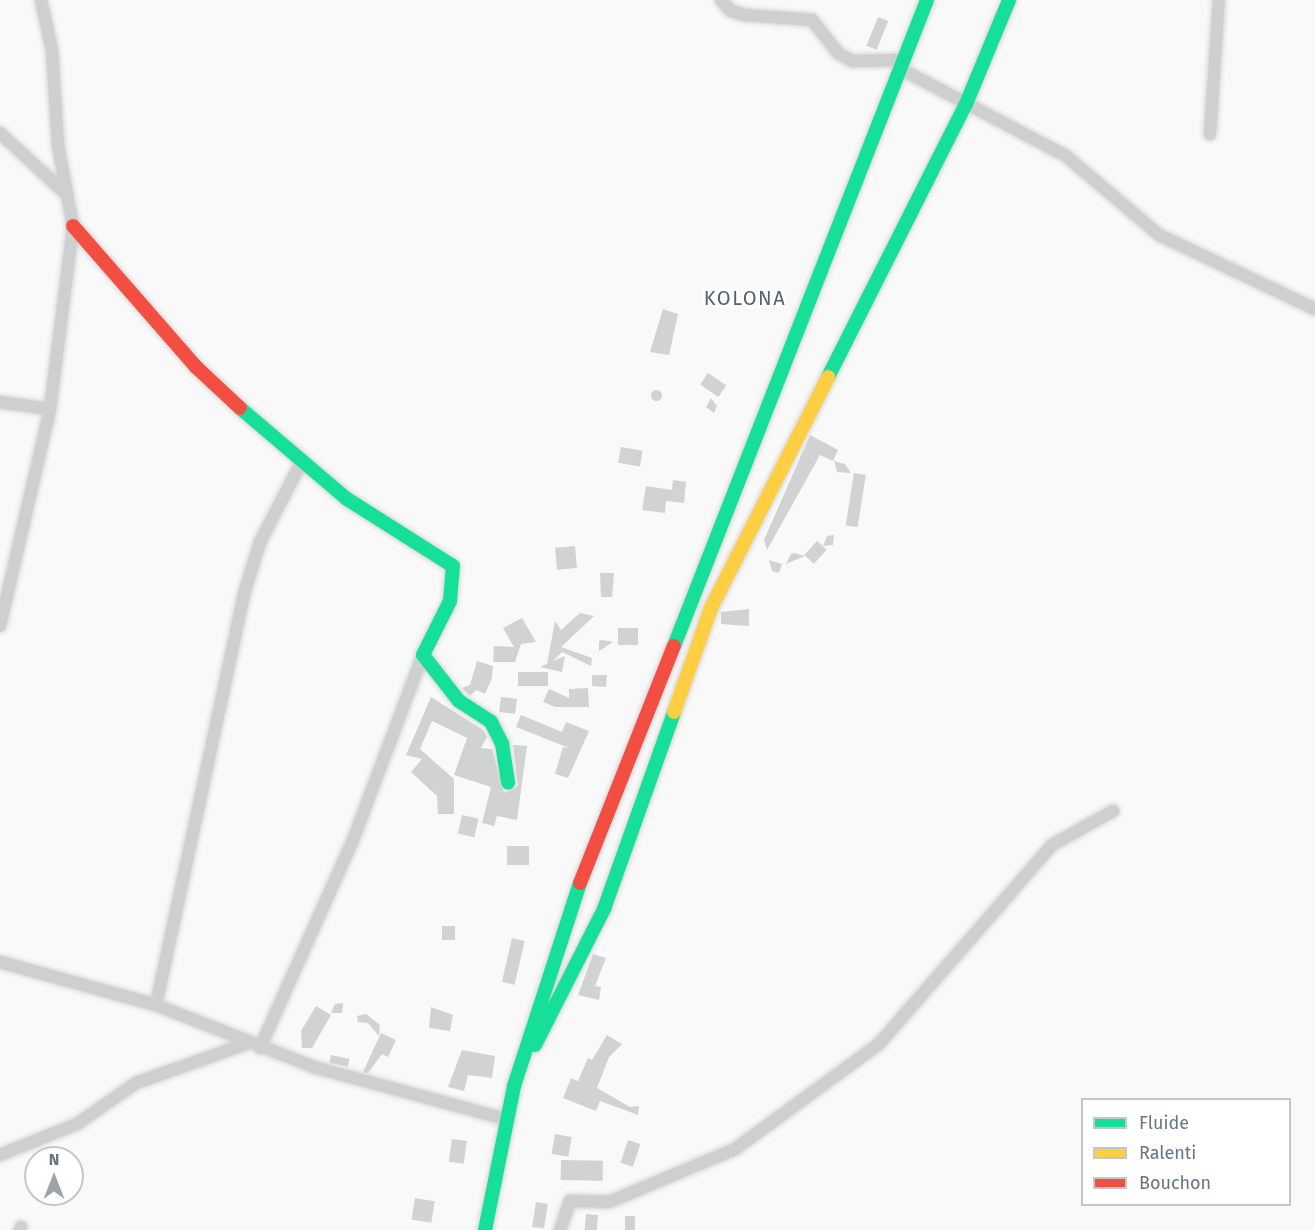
<!DOCTYPE html>
<html>
<head>
<meta charset="utf-8">
<style>
	body { margin:0 }
	#map { position:relative; width:1315px; height:1230px; overflow:hidden; background:#f9f9f9; font-family:"Fira Sans",sans-serif }
	div>[style] { position:absolute }
	.building>* { inset:0; background:#d0d2d3; transform-origin:0 0 }
	.round { border-radius:50% }
	.roads { filter:drop-shadow(0 0 2px #d5d6d7) drop-shadow(0 0 2px #d5d6d7) }
	.street>* { height:12px; margin:-6px; padding:0 6px; transform-origin:6px; border-radius:6px; background:#cecfd0 }
	.fast>* { height:14px; margin:-7px; padding:0 7px; transform-origin:7px; border-radius:7px; background:#16e098 }
	.slow>* { height:14px; margin:-7px; padding:0 7px; transform-origin:7px; border-radius:7px; background:#ffcf43 }
	.jam>* { height:14px; margin:-7px; padding:0 7px; transform-origin:7px; border-radius:7px; background:#f24e42 }
	span { translate:-50% -50%; white-space:nowrap; text-align:center; line-height:1.15; -webkit-text-stroke:6px #fff; paint-order:stroke }
	.quarter-label { font-size:20px; color:#57646e; letter-spacing:1.5px }
	.legend { position:absolute; left:1081px; top:1098px; width:210px; height:108px; box-sizing:border-box; background:#fff; border:2px solid #c1c8cd; margin:0; padding:8px 10px; list-style:none; font-size:18px; color:#657683 }
	.legend li { display:flex; align-items:center; gap:12px; height:30px }
	.legend b { width:30px; border:2px solid #c1c8cd }
	.north { position:absolute; left:24px; top:1146px; width:60px; height:60px; box-sizing:border-box; background:#fff; border:2px solid #c1c8cd; border-radius:50%; rotate:0deg; font-size:16px; font-weight:700; line-height:24px; text-align:center; color:#657683 }
	.north::after { content:''; display:block; margin:auto; width:21px; height:27px; background:#99a4ac; clip-path:polygon(50% 0,100% 100%,50% 72%,0 100%) }
</style>
</head>
<body>
<div id="map">
	<div class="building">
		<div style="left:878px;top:17px;width:11px;height:31px;rotate:22deg"></div>
		<div style="clip-path:polygon(663px 309px,678px 314px,669px 355px,650px 352px)"></div>
		<div style="left:708px;top:373px;width:22px;height:14px;rotate:34deg"></div>
		<div class="round" style="left:650.5px;top:389.5px;width:11px;height:11px"></div>
		<div style="clip-path:polygon(711px 398px,717px 406px,714px 413px,706px 407px)"></div>
		<div style="clip-path:polygon(810px 435px,838px 450px,833px 461px,820px 455px,767px 550px,764px 540px)"></div>
		<div style="left:621px;top:447px;width:22px;height:16px;rotate:10deg"></div>
		<div style="clip-path:polygon(834px 461px,845px 464px,851px 473px,837px 472px)"></div>
		<div style="left:854px;top:473px;width:12px;height:53px;rotate:9deg"></div>
		<div style="clip-path:polygon(673px 480px,686px 482px,684px 503px,666px 501px,665px 513px,642px 510px,646px 486px,672px 490px)"></div>
		<div style="clip-path:polygon(834px 535px,833px 545px,823px 546px,827px 536px)"></div>
		<div style="left:817px;top:541px;width:13px;height:19px;rotate:42deg"></div>
		<div style="left:575px;top:546px;width:22px;height:20px;rotate:85deg"></div>
		<div style="clip-path:polygon(794px 553px,805px 556px,786px 564px,791px 554px)"></div>
		<div style="clip-path:polygon(769px 560px,782px 564px,779px 573px,772px 571px)"></div>
		<div style="clip-path:polygon(600px 573px,614px 573px,612px 597px,601px 597px)"></div>
		<div style="clip-path:polygon(749px 609px,749px 626px,721px 624px,721px 612px)"></div>
		<div style="clip-path:polygon(580px 613px,594px 616px,561px 647px,592px 658px,591px 666px,562px 652px,553px 661px,565px 656px,562px 672px,540px 667px,547px 664px,555px 621px,561px 630px)"></div>
		<div style="clip-path:polygon(522px 618px,536px 642px,521px 644px,515px 662px,493px 662px,494px 646px,514px 647px,503px 628px)"></div>
		<div style="left:638px;top:628px;width:17px;height:20px;rotate:90deg"></div>
		<div style="clip-path:polygon(599px 641px,602px 640px,613px 642px,599px 651px)"></div>
		<div style="clip-path:polygon(477px 661px,493px 666px,492px 678px,485px 694px,476px 690px,470px 696px,462px 688px,470px 685px)"></div>
		<div style="left:548px;top:672px;width:14px;height:30px;rotate:90deg"></div>
		<div style="clip-path:polygon(592px 675px,607px 675px,606px 687px,592px 686px)"></div>
		<div style="clip-path:polygon(588px 688px,589px 707px,555px 707px,543px 702px,549px 689px,569px 698px,569px 689px)"></div>
		<div style="clip-path:polygon(431px 697px,483px 730px,487px 737px,481px 748px,492px 749px,504px 793px,518px 786px,513px 745px,527px 746px,517px 820px,497px 816px,494px 826px,482px 823px,491px 787px,454px 775px,467px 738px,432px 721px,420px 749px,454px 779px,454px 814px,438px 814px,437px 796px,411px 772px,422px 759px,406px 755px)"></div>
		<div style="left:501px;top:697px;width:16px;height:15px;rotate:7deg"></div>
		<div style="clip-path:polygon(521px 715px,562px 732px,566px 722px,589px 731px,568px 778px,555px 774px,563px 747px,569px 748px,516px 727px)"></div>
		<div style="left:462px;top:815px;width:17px;height:19px;rotate:13deg"></div>
		<div style="left:529px;top:846px;width:19px;height:22px;rotate:90deg"></div>
		<div style="left:442px;top:926px;width:13px;height:14px"></div>
		<div style="left:512px;top:938px;width:13px;height:45px;rotate:13deg"></div>
		<div style="clip-path:polygon(593px 954px,606px 958px,595px 986px,601px 987px,599px 1000px,578px 995px)"></div>
		<div style="clip-path:polygon(343px 1003px,342px 1013px,331px 1013px,335px 1004px)"></div>
		<div style="clip-path:polygon(316px 1006px,331px 1015px,312px 1048px,302px 1048px,301px 1031px)"></div>
		<div style="clip-path:polygon(431px 1007px,453px 1015px,450px 1031px,429px 1028px)"></div>
		<div style="clip-path:polygon(366px 1014px,380px 1025px,379px 1036px,368px 1023px,358px 1022px,357px 1016px)"></div>
		<div style="clip-path:polygon(381px 1033px,396px 1040px,388px 1057px,382px 1054px,368px 1073px,363px 1072px)"></div>
		<div style="clip-path:polygon(607px 1035px,622px 1044px,609px 1057px,597px 1088px,630px 1107px,639px 1106px,638px 1115px,600px 1101px,596px 1111px,563px 1098px,571px 1078px,578px 1081px,588px 1058px,592px 1060px)"></div>
		<div style="clip-path:polygon(462px 1050px,495px 1056px,492px 1078px,468px 1075px,464px 1091px,448px 1087px)"></div>
		<div style="left:331px;top:1055px;width:19px;height:8px;rotate:12deg"></div>
		<div style="left:555px;top:1134px;width:17px;height:20px;rotate:10deg"></div>
		<div style="left:452px;top:1139px;width:15px;height:23px;rotate:8deg"></div>
		<div style="left:628px;top:1140px;width:13px;height:24px;rotate:18deg"></div>
		<div style="left:561px;top:1160px;width:42px;height:20px;rotate:1deg"></div>
		<div style="left:415px;top:1198px;width:20px;height:22px;rotate:9deg"></div>
		<div style="left:536px;top:1202px;width:12px;height:25px;rotate:9deg"></div>
		<div style="left:586px;top:1214px;width:12px;height:16px;rotate:5deg"></div>
		<div style="left:625px;top:1216px;width:10px;height:14px"></div>
	</div>
	<div class="roads">
		<div class="street">
			<div style="left:721px;top:0;width:15px;rotate:48deg"></div>
			<div style="left:731px;top:11px;width:15px;rotate:16deg"></div>
			<div style="left:745px;top:15px;width:67px;rotate:4.3deg"></div>
			<div style="left:812px;top:20px;width:43px;rotate:51.5deg"></div>
			<div style="left:839px;top:54px;width:16px;rotate:27deg"></div>
			<div style="left:853px;top:61px;width:51px;rotate:-1.1deg"></div>
			<div style="left:901px;top:69px;width:187px;rotate:27.8deg"></div>
			<div style="left:1066px;top:156px;width:122px;rotate:40.3deg"></div>
			<div style="left:1159px;top:235px;width:173px;rotate:25.4deg"></div>
			<div style="left:0;top:133px;width:88px;rotate:42.7deg"></div>
			<div style="left:1210px;top:134px;width:134px;rotate:-86.2deg"></div>
			<div style="left:0;top:402px;width:50px;rotate:8deg"></div>
			<div style="left:0;top:626px;width:223px;rotate:-77deg"></div>
			<div style="left:50px;top:409px;width:184px;rotate:-82.8deg"></div>
			<div style="left:73px;top:226px;width:82px;rotate:-100.5deg"></div>
			<div style="left:58px;top:145px;width:95px;rotate:-93.6deg"></div>
			<div style="left:52px;top:50px;width:51px;rotate:-102.4deg"></div>
			<div style="left:0;top:962px;width:162px;rotate:15.4deg"></div>
			<div style="left:156px;top:1005px;width:170px;rotate:21.4deg"></div>
			<div style="left:314px;top:1067px;width:199px;rotate:15.2deg"></div>
			<div style="left:156px;top:1005px;width:420px;rotate:-77.9deg"></div>
			<div style="left:244px;top:594px;width:54px;rotate:-72.9deg"></div>
			<div style="left:260px;top:542px;width:89px;rotate:-62.6deg"></div>
			<div style="left:260px;top:1048px;width:228px;rotate:-65.9deg"></div>
			<div style="left:353px;top:840px;width:198px;rotate:-69.3deg"></div>
			<div style="left:0;top:1155px;width:83px;rotate:-21.9deg"></div>
			<div style="left:77px;top:1124px;width:72px;rotate:-34.8deg"></div>
			<div style="left:136px;top:1083px;width:117px;rotate:-19.5deg"></div>
			<div style="left:20px;top:1230px;width:3px;rotate:-72deg"></div>
			<div style="left:560px;top:1230px;width:31px;rotate:-71deg"></div>
			<div style="left:570px;top:1201px;width:39px;rotate:1deg"></div>
			<div style="left:609px;top:1202px;width:137px;rotate:-22.8deg"></div>
			<div style="left:735px;top:1149px;width:178px;rotate:-36.1deg"></div>
			<div style="left:879px;top:1044px;width:264px;rotate:-49deg"></div>
			<div style="left:1052px;top:845px;width:70px;rotate:-29.1deg"></div>
		</div>
		<div class="fast">
			<div style="left:828px;top:377px;width:306px;rotate:-63.2deg"></div>
			<div style="left:966px;top:104px;width:113px;rotate:-67.5deg"></div>
			<div style="left:240px;top:408px;width:140px;rotate:40.4deg"></div>
			<div style="left:347px;top:499px;width:125px;rotate:32.3deg"></div>
			<div style="left:453px;top:566px;width:35px;rotate:95deg"></div>
			<div style="left:450px;top:601px;width:60px;rotate:116.6deg"></div>
			<div style="left:423px;top:655px;width:58px;rotate:52deg"></div>
			<div style="left:459px;top:701px;width:38px;rotate:33deg"></div>
			<div style="left:491px;top:722px;width:25px;rotate:63deg"></div>
			<div style="left:502px;top:744px;width:39px;rotate:81deg"></div>
			<div style="left:674px;top:646px;width:694px;rotate:-68.61deg"></div>
			<div style="left:535px;top:1045px;width:153px;rotate:-63.1deg"></div>
			<div style="left:604px;top:909px;width:209px;rotate:-70.4deg"></div>
			<div style="left:485px;top:1230px;width:147px;rotate:-78.6deg"></div>
			<div style="left:514px;top:1086px;width:213px;rotate:-72deg"></div>
		</div>
		<div class="slow">
			<div style="left:674px;top:712px;width:110px;rotate:-70.4deg"></div>
			<div style="left:711px;top:608px;width:259px;rotate:-63.1deg"></div>
		</div>
		<div class="jam">
			<div style="left:73px;top:226px;width:187px;rotate:48.9deg"></div>
			<div style="left:196px;top:367px;width:60px;rotate:43deg"></div>
			<div style="left:580px;top:883px;width:255px;rotate:-68.4deg"></div>
		</div>
	</div>
	<div class="quarter-label">
		<span style="left:745px;top:298px">KOLONA</span>
	</div>
	<ul class="legend">
	<li><b style="height:8px;background:#16e098"></b>Fluide</li>
	<li><b style="height:8px;background:#ffcf43"></b>Ralenti</li>
	<li><b style="height:8px;background:#f24e42"></b>Bouchon</li>
	</ul>
	<div class="north">N</div>
</div>
</body>
</html>
